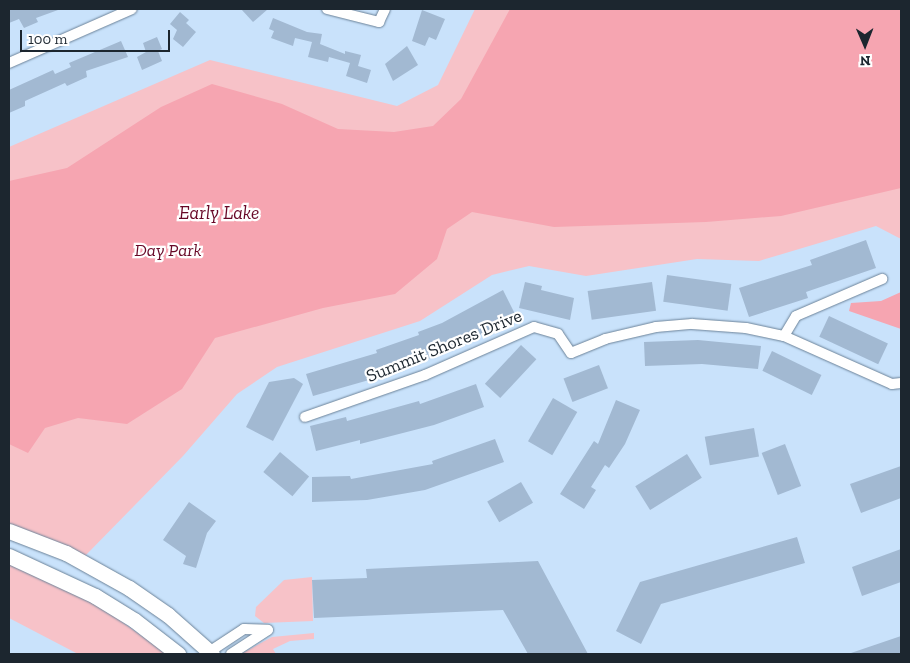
<!DOCTYPE html>
<html>
<head>
<meta charset="utf-8">
<style>
	body { margin:0 }
	#map { position:relative; width:910px; height:663px; overflow:hidden; background:#c9e2fb; font-family:"Zilla Slab",serif }
	div>[style] { position:absolute }
	.green>* { inset:0; background:#f7c2c8 }
	.water>* { inset:0; background:#f6a5b1 }
	.building>* { inset:0; background:#a2b9d2; transform-origin:0 0 }
	.roads { filter:drop-shadow(0 0 1px #6b8298) drop-shadow(0 0 1px #6b8298) }
	.street>* { height:10px; margin:-5px; padding:0 5px; transform-origin:5px; border-radius:5px; background:#fff }
	.secondary>* { height:15px; margin:-7.5px; padding:0 7.5px; transform-origin:7.5px; border-radius:7.5px; background:#fff }
	span { translate:-50% -50%; white-space:nowrap; text-align:center; line-height:1.15; -webkit-text-stroke:4.5px #fff; paint-order:stroke }
	.park-label { font-size:18px; color:#680928; font-style:italic }
	.street-label { font-size:18px; color:#1c262f }
	.water-label { font-size:19px; color:#680827; font-style:italic }
	.frame { position:absolute; inset:0; border:10px solid #1c262f; pointer-events:none }
	.north { position:absolute; left:840px; top:20px; width:50px; height:50px; -webkit-text-stroke:4px #fff; paint-order:stroke; rotate:179deg; font-size:14px; font-weight:700; line-height:20px; text-align:center; color:#1c262f }
	.north::after { content:''; display:block; margin:auto; width:18px; height:22px; background:#1c262f; clip-path:polygon(50% 0,100% 100%,50% 72%,0 100%) }
	.scale { position:absolute; left:20px; top:30px; width:150px; height:22px; box-sizing:border-box; border:2px solid #1c262f; border-top:0; padding-left:6px; font-size:15px; line-height:18px; white-space:nowrap; color:#1c262f; -webkit-text-stroke:4px #fff; paint-order:stroke }
</style>
</head>
<body>
<div id="map">
	<div class="green">
		<div style="clip-path:polygon(475px 9px,901px 9px,901px 239px,876px 226px,759px 261px,697px 259px,586px 276px,529px 266px,492px 275px,420px 321px,277px 367px,237px 394px,183px 456px,85px 556px,9px 524px,9px 147px,210px 60px,397px 106px,438px 85px)"></div>
		<div style="clip-path:polygon(9px 564px,100px 606px,167px 654px,78px 654px,9px 618px)"></div>
		<div style="clip-path:polygon(312px 577px,313px 621px,264px 623px,255px 616px,256px 607px,284px 580px)"></div>
		<div style="clip-path:polygon(314px 633px,314px 639px,290px 641px,273px 649px,276px 654px,241px 654px,272px 637px)"></div>
	</div>
	<div class="water">
		<div style="clip-path:polygon(510px 9px,901px 9px,901px 188px,781px 216px,706px 222px,554px 227px,472px 212px,447px 229px,437px 259px,395px 294px,323px 308px,215px 338px,182px 389px,127px 424px,78px 418px,45px 428px,28px 453px,9px 444px,9px 181px,67px 168px,161px 107px,212px 84px,282px 104px,338px 129px,394px 132px,433px 126px,461px 99px)"></div>
		<div style="clip-path:polygon(901px 292px,901px 329px,849px 311px,851px 303px,881px 301px)"></div>
	</div>
	<div class="building">
		<div style="clip-path:polygon(9px 9px,58px 9px,58px 10px,36px 18px,38px 22px,24px 28px,19px 19px,9px 23px)"></div>
		<div style="clip-path:polygon(241px 9px,268px 9px,253px 22px)"></div>
		<div style="clip-path:polygon(422px 10px,445px 19px,436px 40px,429px 37px,425px 46px,412px 41px)"></div>
		<div style="clip-path:polygon(180px 12px,189px 20px,186px 23px,196px 32px,183px 47px,173px 39px,177px 30px,170px 24px)"></div>
		<div style="clip-path:polygon(273px 18px,307px 32px,322px 34px,320px 44px,345px 54px,345px 51px,361px 55px,358px 66px,371px 70px,367px 83px,346px 76px,350px 63px,329px 57px,328px 62px,308px 57px,312px 42px,295px 38px,293px 46px,271px 38px,274px 31px,269px 29px)"></div>
		<div style="clip-path:polygon(157px 37px,162px 49px,158px 51px,162px 61px,142px 70px,137px 57px,146px 52px,143px 43px)"></div>
		<div style="clip-path:polygon(121px 41px,128px 57px,86px 71px,87px 77px,67px 86px,65px 83px,25px 101px,25px 106px,9px 113px,9px 90px,53px 70px,55px 74px,71px 67px,69px 63px)"></div>
		<div style="clip-path:polygon(407px 46px,418px 65px,393px 81px,385px 64px)"></div>
		<div style="clip-path:polygon(866px 240px,876px 268px,806px 292px,808px 298px,749px 317px,739px 288px,812px 265px,810px 260px)"></div>
		<div style="left:667px;top:275px;width:65px;height:27px;rotate:8deg"></div>
		<div style="clip-path:polygon(525px 282px,542px 286px,541px 290px,574px 298px,570px 320px,519px 308px)"></div>
		<div style="left:652px;top:282px;width:29px;height:65px;rotate:82deg"></div>
		<div style="clip-path:polygon(503px 290px,516px 316px,447px 352px,376px 378px,313px 396px,306px 374px,377px 353px,376px 350px,419px 335px,418px 332px,442px 323px)"></div>
		<div style="left:829px;top:316px;width:65px;height:23px;rotate:25deg"></div>
		<div style="clip-path:polygon(698px 340px,761px 346px,758px 369px,702px 364px,645px 366px,644px 342px)"></div>
		<div style="left:521px;top:345px;width:21px;height:53px;rotate:43deg"></div>
		<div style="left:772px;top:351px;width:55px;height:22px;rotate:26deg"></div>
		<div style="left:599px;top:365px;width:25px;height:38px;rotate:69deg"></div>
		<div style="clip-path:polygon(294px 378px,303px 384px,273px 441px,246px 427px,269px 382px)"></div>
		<div style="clip-path:polygon(476px 384px,484px 407px,434px 425px,360px 444px,360px 440px,316px 451px,310px 426px,346px 417px,347px 421px,419px 401px,420px 404px)"></div>
		<div style="left:553px;top:398px;width:28px;height:50px;rotate:30deg"></div>
		<div style="clip-path:polygon(616px 400px,640px 410px,625px 444px,609px 468px,605px 465px,591px 487px,596px 490px,584px 509px,560px 494px,594px 441px,598px 444px)"></div>
		<div style="left:754px;top:428px;width:29px;height:50px;rotate:80deg"></div>
		<div style="clip-path:polygon(495px 439px,504px 462px,425px 490px,367px 500px,312px 502px,312px 477px,350px 476px,351px 479px,433px 464px,432px 461px)"></div>
		<div style="left:785px;top:444px;width:45px;height:25px;rotate:69deg"></div>
		<div style="left:280px;top:452px;width:38px;height:26px;rotate:40deg"></div>
		<div style="left:687px;top:454px;width:28px;height:61px;rotate:58deg"></div>
		<div style="clip-path:polygon(901px 466px,901px 498px,861px 513px,850px 484px)"></div>
		<div style="left:521px;top:482px;width:24px;height:39px;rotate:60deg"></div>
		<div style="clip-path:polygon(189px 502px,216px 521px,207px 533px,196px 568px,183px 564px,186px 556px,163px 540px)"></div>
		<div style="clip-path:polygon(797px 537px,805px 563px,661px 604px,641px 644px,616px 631px,640px 582px)"></div>
		<div style="clip-path:polygon(901px 549px,901px 582px,862px 596px,852px 567px)"></div>
		<div style="clip-path:polygon(538px 561px,588px 654px,528px 654px,503px 610px,314px 618px,312px 580px,367px 578px,366px 569px)"></div>
		<div style="clip-path:polygon(901px 636px,901px 654px,851px 654px,851px 653px)"></div>
	</div>
	<div class="roads">
		<div class="street">
			<div style="left:327px;top:9px;width:54px;rotate:14deg"></div>
			<div style="left:379px;top:22px;width:14px;rotate:-65deg"></div>
			<div style="left:9px;top:63px;width:134px;rotate:-23.7deg"></div>
			<div style="left:784px;top:336px;width:23px;rotate:-59deg"></div>
			<div style="left:796px;top:316px;width:94px;rotate:-23.3deg"></div>
			<div style="left:305px;top:417px;width:127px;rotate:-19.3deg"></div>
			<div style="left:425px;top:375px;width:119px;rotate:-23.8deg"></div>
			<div style="left:534px;top:327px;width:25px;rotate:16deg"></div>
			<div style="left:558px;top:334px;width:23px;rotate:56deg"></div>
			<div style="left:571px;top:353px;width:37px;rotate:-22deg"></div>
			<div style="left:605px;top:339px;width:52px;rotate:-13.2deg"></div>
			<div style="left:656px;top:327px;width:36px;rotate:-5deg"></div>
			<div style="left:692px;top:324px;width:54px;rotate:4.2deg"></div>
			<div style="left:746px;top:328px;width:39px;rotate:12deg"></div>
			<div style="left:784px;top:336px;width:118px;rotate:24deg"></div>
			<div style="left:892px;top:384px;width:9px;rotate:-6deg"></div>
			<div style="left:209px;top:652px;width:42px;rotate:-33.3deg"></div>
			<div style="left:244px;top:629px;width:24px;rotate:2deg"></div>
			<div style="left:231px;top:654px;width:44px;rotate:-33deg"></div>
		</div>
		<div class="secondary">
			<div style="left:9px;top:531px;width:61px;rotate:21.1deg"></div>
			<div style="left:66px;top:553px;width:72px;rotate:29.1deg"></div>
			<div style="left:129px;top:588px;width:47px;rotate:34.7deg"></div>
			<div style="left:168px;top:615px;width:59px;rotate:41.6deg"></div>
			<div style="left:9px;top:556px;width:95px;rotate:24.9deg"></div>
			<div style="left:95px;top:596px;width:46px;rotate:31.6deg"></div>
			<div style="left:134px;top:620px;width:56px;rotate:37.7deg"></div>
		</div>
	</div>
	<div class="park-label">
		<span style="left:168px;top:250px">Day Park</span>
	</div>
	<div class="street-label">
		<span style="left:444px;top:346px;rotate:-22deg">Summit Shores Drive</span>
	</div>
	<div class="water-label">
		<span style="left:219px;top:213px">Early Lake</span>
	</div>
	<div class="frame"></div>
	<div class="north">N</div>
	<div class="scale">100 m</div>
</div>
</body>
</html>
